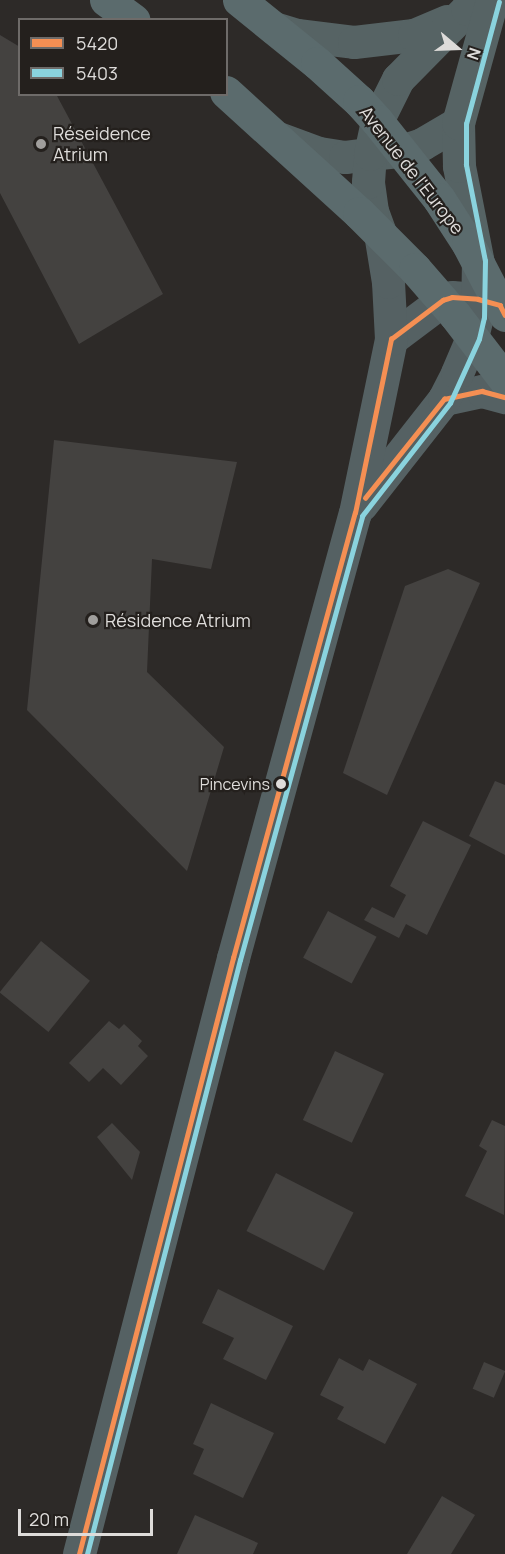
<!DOCTYPE html>
<html>
<head>
<meta charset="utf-8">
<style>
	body { margin:0 }
	#map { position:relative; width:505px; height:1554px; overflow:hidden; background:#2d2a28; font-family:Manrope,sans-serif }
	div>[style] { position:absolute }
	.building>* { inset:0; background:#444240; transform-origin:0 0 }
	.street>* { height:33px; margin:-16.5px; padding:0 16.5px; transform-origin:16.5px; border-radius:16.5px; background:#556163 }
	.secondary>* { height:33px; margin:-16.5px; padding:0 16.5px; transform-origin:16.5px; border-radius:16.5px; background:#566364 }
	.primary>* { height:33px; margin:-16.5px; padding:0 16.5px; transform-origin:16.5px; border-radius:16.5px; background:#5b6b6d }
	.bus-1>* { height:4.5px; margin:-2.25px; padding:0 2.25px; transform-origin:2.25px; border-radius:2.25px; background:#f58f53 }
	.bus-2>* { height:4.5px; margin:-2.25px; padding:0 2.25px; transform-origin:2.25px; border-radius:2.25px; background:#8ad3de }
	.dots>* { width:16px; height:16px; translate:-50% -50%; box-sizing:border-box; border:3px solid #24201d; border-radius:50% }
	span { translate:-50% -50%; white-space:nowrap; text-align:center; line-height:1.15; -webkit-text-stroke:4.5px #24201d; paint-order:stroke }
	.bus-label { font-size:16px; color:#dedcda }
	.right { translate:-100% -50%; text-align:right }
	.poi-label { font-size:18px; color:#dedcda }
	.left { translate:0 -50%; text-align:left }
	.street-label { font-size:18px; color:#dedcda }
	.legend { position:absolute; left:18px; top:18px; width:210px; height:78px; box-sizing:border-box; background:#24201d; border:2px solid #6e6b69; margin:0; padding:8px 10px; list-style:none; font-size:18px; color:#dedcda }
	.legend li { display:flex; align-items:center; gap:12px; height:30px }
	.legend b { width:30px; border:2px solid #6e6b69 }
	.north { position:absolute; left:427px; top:18px; width:60px; height:60px; -webkit-text-stroke:4px #24201d; paint-order:stroke; rotate:109deg; font-size:16px; font-weight:700; line-height:24px; text-align:center; color:#dedcda }
	.north::after { content:''; display:block; margin:auto; width:21px; height:27px; background:#dedcda; clip-path:polygon(50% 0,100% 100%,50% 72%,0 100%) }
	.scale { position:absolute; left:18px; top:1509px; width:135px; height:27px; box-sizing:border-box; border:3px solid #dedcda; border-top:0; padding-left:8px; font-size:18px; line-height:21px; white-space:nowrap; color:#dedcda; -webkit-text-stroke:4px #24201d; paint-order:stroke }
</style>
</head>
<body>
<div id="map">
	<div class="building">
		<div style="clip-path:polygon(0 35px,20px 47px,20px 94px,56px 94px,163px 294px,79px 344px,0 193px)"></div>
		<div style="clip-path:polygon(54px 440px,237px 462px,211px 569px,152px 559px,147px 672px,224px 747px,187px 871px,27px 710px)"></div>
		<div style="clip-path:polygon(448px 569px,480px 583px,387px 795px,343px 773px,405px 586px)"></div>
		<div style="clip-path:polygon(495px 781px,505px 785px,505px 855px,469px 836px)"></div>
		<div style="clip-path:polygon(423px 821px,471px 845px,427px 935px,406px 924px,399px 938px,364px 920px,372px 907px,394px 918px,406px 895px,390px 886px)"></div>
		<div style="left:328px;top:911px;width:55px;height:53px;rotate:28deg"></div>
		<div style="left:41px;top:941px;width:63px;height:66px;rotate:39deg"></div>
		<div style="clip-path:polygon(109px 1021px,119px 1029px,124px 1024px,142px 1041px,138px 1046px,148px 1056px,121px 1085px,103px 1068px,89px 1082px,69px 1063px)"></div>
		<div style="left:335px;top:1051px;width:54px;height:76px;rotate:25deg"></div>
		<div style="clip-path:polygon(492px 1120px,505px 1126px,504px 1215px,465px 1196px,487px 1151px,479px 1146px)"></div>
		<div style="clip-path:polygon(112px 1123px,140px 1152px,132px 1180px,97px 1137px)"></div>
		<div style="left:276px;top:1173px;width:87px;height:65px;rotate:27deg"></div>
		<div style="clip-path:polygon(218px 1289px,293px 1326px,266px 1380px,223px 1359px,234px 1338px,202px 1323px)"></div>
		<div style="clip-path:polygon(339px 1358px,363px 1371px,369px 1359px,417px 1384px,385px 1444px,337px 1419px,344px 1407px,320px 1395px)"></div>
		<div style="left:484px;top:1362px;width:23px;height:29px;rotate:23deg"></div>
		<div style="clip-path:polygon(211px 1403px,274px 1433px,243px 1498px,193px 1474px,204px 1449px,193px 1444px)"></div>
		<div style="clip-path:polygon(442px 1496px,475px 1515px,451px 1554px,407px 1554px)"></div>
		<div style="clip-path:polygon(195px 1515px,258px 1543px,253px 1554px,177px 1554px)"></div>
	</div>
	<div class="street">
		<div style="left:391px;top:339px;width:65px;rotate:-36.9deg"></div>
		<div style="left:443px;top:300px;width:9px;rotate:-18deg"></div>
		<div style="left:452px;top:297px;width:16px;rotate:4deg"></div>
		<div style="left:444px;top:399px;width:39px;rotate:-12deg"></div>
		<div style="left:482px;top:391px;width:24px;rotate:15deg"></div>
		<div style="left:361px;top:505px;width:135px;rotate:-51.9deg"></div>
		<div style="left:444px;top:399px;width:29px;rotate:-63deg"></div>
		<div style="left:457px;top:373px;width:39px;rotate:-67deg"></div>
		<div style="left:472px;top:337px;width:21px;rotate:-76deg"></div>
		<div style="left:477px;top:317px;width:55px;rotate:-89deg"></div>
		<div style="left:79px;top:1554px;width:616px;rotate:-75.51deg"></div>
		<div style="left:233px;top:958px;width:461px;rotate:-74.7deg"></div>
		<div style="left:355px;top:513px;width:178px;rotate:-78.3deg"></div>
		<div style="left:391px;top:339px;width:57px;rotate:-93deg"></div>
		<div style="left:388px;top:282px;width:50px;rotate:-99.3deg"></div>
	</div>
	<div class="secondary">
		<div style="left:274px;top:28px;width:24px;rotate:17deg"></div>
		<div style="left:297px;top:35px;width:57px;rotate:7deg"></div>
		<div style="left:354px;top:42px;width:60px;rotate:-6.7deg"></div>
		<div style="left:414px;top:35px;width:36px;rotate:-23deg"></div>
		<div style="left:278px;top:138px;width:44px;rotate:20.1deg"></div>
		<div style="left:319px;top:153px;width:26px;rotate:9deg"></div>
		<div style="left:345px;top:157px;width:25px;rotate:-7deg"></div>
		<div style="left:370px;top:154px;width:31px;rotate:-6deg"></div>
		<div style="left:401px;top:151px;width:22px;rotate:-18deg"></div>
		<div style="left:422px;top:144px;width:42px;rotate:-30.3deg"></div>
		<div style="left:380px;top:233px;width:23px;rotate:-110deg"></div>
		<div style="left:372px;top:211px;width:29px;rotate:-98deg"></div>
		<div style="left:368px;top:182px;width:28px;rotate:-86deg"></div>
		<div style="left:370px;top:154px;width:34px;rotate:-78deg"></div>
		<div style="left:377px;top:121px;width:47px;rotate:-63.4deg"></div>
		<div style="left:398px;top:79px;width:98px;rotate:-45.4deg"></div>
		<div style="left:467px;top:9px;width:10px;rotate:-61deg"></div>
		<div style="left:477px;top:258px;width:94px;rotate:-101.1deg"></div>
		<div style="left:459px;top:166px;width:43px;rotate:-91.3deg"></div>
		<div style="left:458px;top:123px;width:128px;rotate:-74.5deg"></div>
	</div>
	<div class="primary">
		<div style="left:106px;top:0;width:34px;rotate:36deg"></div>
		<div style="left:239px;top:0;width:100px;rotate:38.9deg"></div>
		<div style="left:317px;top:63px;width:57px;rotate:42.1deg"></div>
		<div style="left:359px;top:101px;width:27px;rotate:48deg"></div>
		<div style="left:377px;top:121px;width:100px;rotate:51.5deg"></div>
		<div style="left:439px;top:199px;width:54px;rotate:57.2deg"></div>
		<div style="left:468px;top:244px;width:80px;rotate:62.5deg"></div>
		<div style="left:226px;top:92px;width:180px;rotate:42.3deg"></div>
		<div style="left:359px;top:213px;width:79px;rotate:45deg"></div>
		<div style="left:415px;top:269px;width:61px;rotate:49deg"></div>
		<div style="left:455px;top:315px;width:82px;rotate:52.4deg"></div>
	</div>
	<div class="bus-1">
		<div style="left:365px;top:498px;width:127px;rotate:-51.4deg"></div>
		<div style="left:444px;top:399px;width:39px;rotate:-12deg"></div>
		<div style="left:482px;top:391px;width:24px;rotate:15deg"></div>
		<div style="left:79px;top:1554px;width:616px;rotate:-75.51deg"></div>
		<div style="left:233px;top:958px;width:461px;rotate:-74.7deg"></div>
		<div style="left:355px;top:513px;width:178px;rotate:-78.3deg"></div>
		<div style="left:391px;top:339px;width:65px;rotate:-36.9deg"></div>
		<div style="left:443px;top:300px;width:9px;rotate:-18deg"></div>
		<div style="left:452px;top:297px;width:26px;rotate:4deg"></div>
		<div style="left:478px;top:299px;width:23px;rotate:15deg"></div>
		<div style="left:500px;top:305px;width:11px;rotate:63deg"></div>
	</div>
	<div class="bus-2">
		<div style="left:87px;top:1554px;width:613px;rotate:-75.56deg"></div>
		<div style="left:240px;top:960px;width:460px;rotate:-74.6deg"></div>
		<div style="left:362px;top:516px;width:143px;rotate:-52.1deg"></div>
		<div style="left:450px;top:403px;width:70px;rotate:-65.6deg"></div>
		<div style="left:479px;top:339px;width:22px;rotate:-77deg"></div>
		<div style="left:484px;top:318px;width:57px;rotate:-89deg"></div>
		<div style="left:485px;top:261px;width:98px;rotate:-101.2deg"></div>
		<div style="left:466px;top:165px;width:41px;rotate:-90deg"></div>
		<div style="left:466px;top:124px;width:126px;rotate:-74.9deg"></div>
	</div>
	<div class="dots">
		<div style="left:41px;top:144px;background:#a09e9c"></div>
		<div style="left:93px;top:620px;background:#a09e9c"></div>
		<div style="left:281px;top:784px;background:#dedcda"></div>
	</div>
	<div class="bus-label">
		<span class="right" style="left:270px;top:784px">Pincevins</span>
	</div>
	<div class="poi-label">
		<span class="left" style="left:53px;top:144px">Réseidence<br>Atrium</span>
		<span class="left" style="left:105px;top:620px">Résidence Atrium</span>
	</div>
	<div class="street-label">
		<span style="left:412px;top:170px;rotate:52deg">Avenue de l'Europe</span>
	</div>
	<ul class="legend">
	<li><b style="height:8px;background:#f58f53"></b>5420</li>
	<li><b style="height:8px;background:#8ad3de"></b>5403</li>
	</ul>
	<div class="north">N</div>
	<div class="scale">20 m</div>
</div>
</body>
</html>
